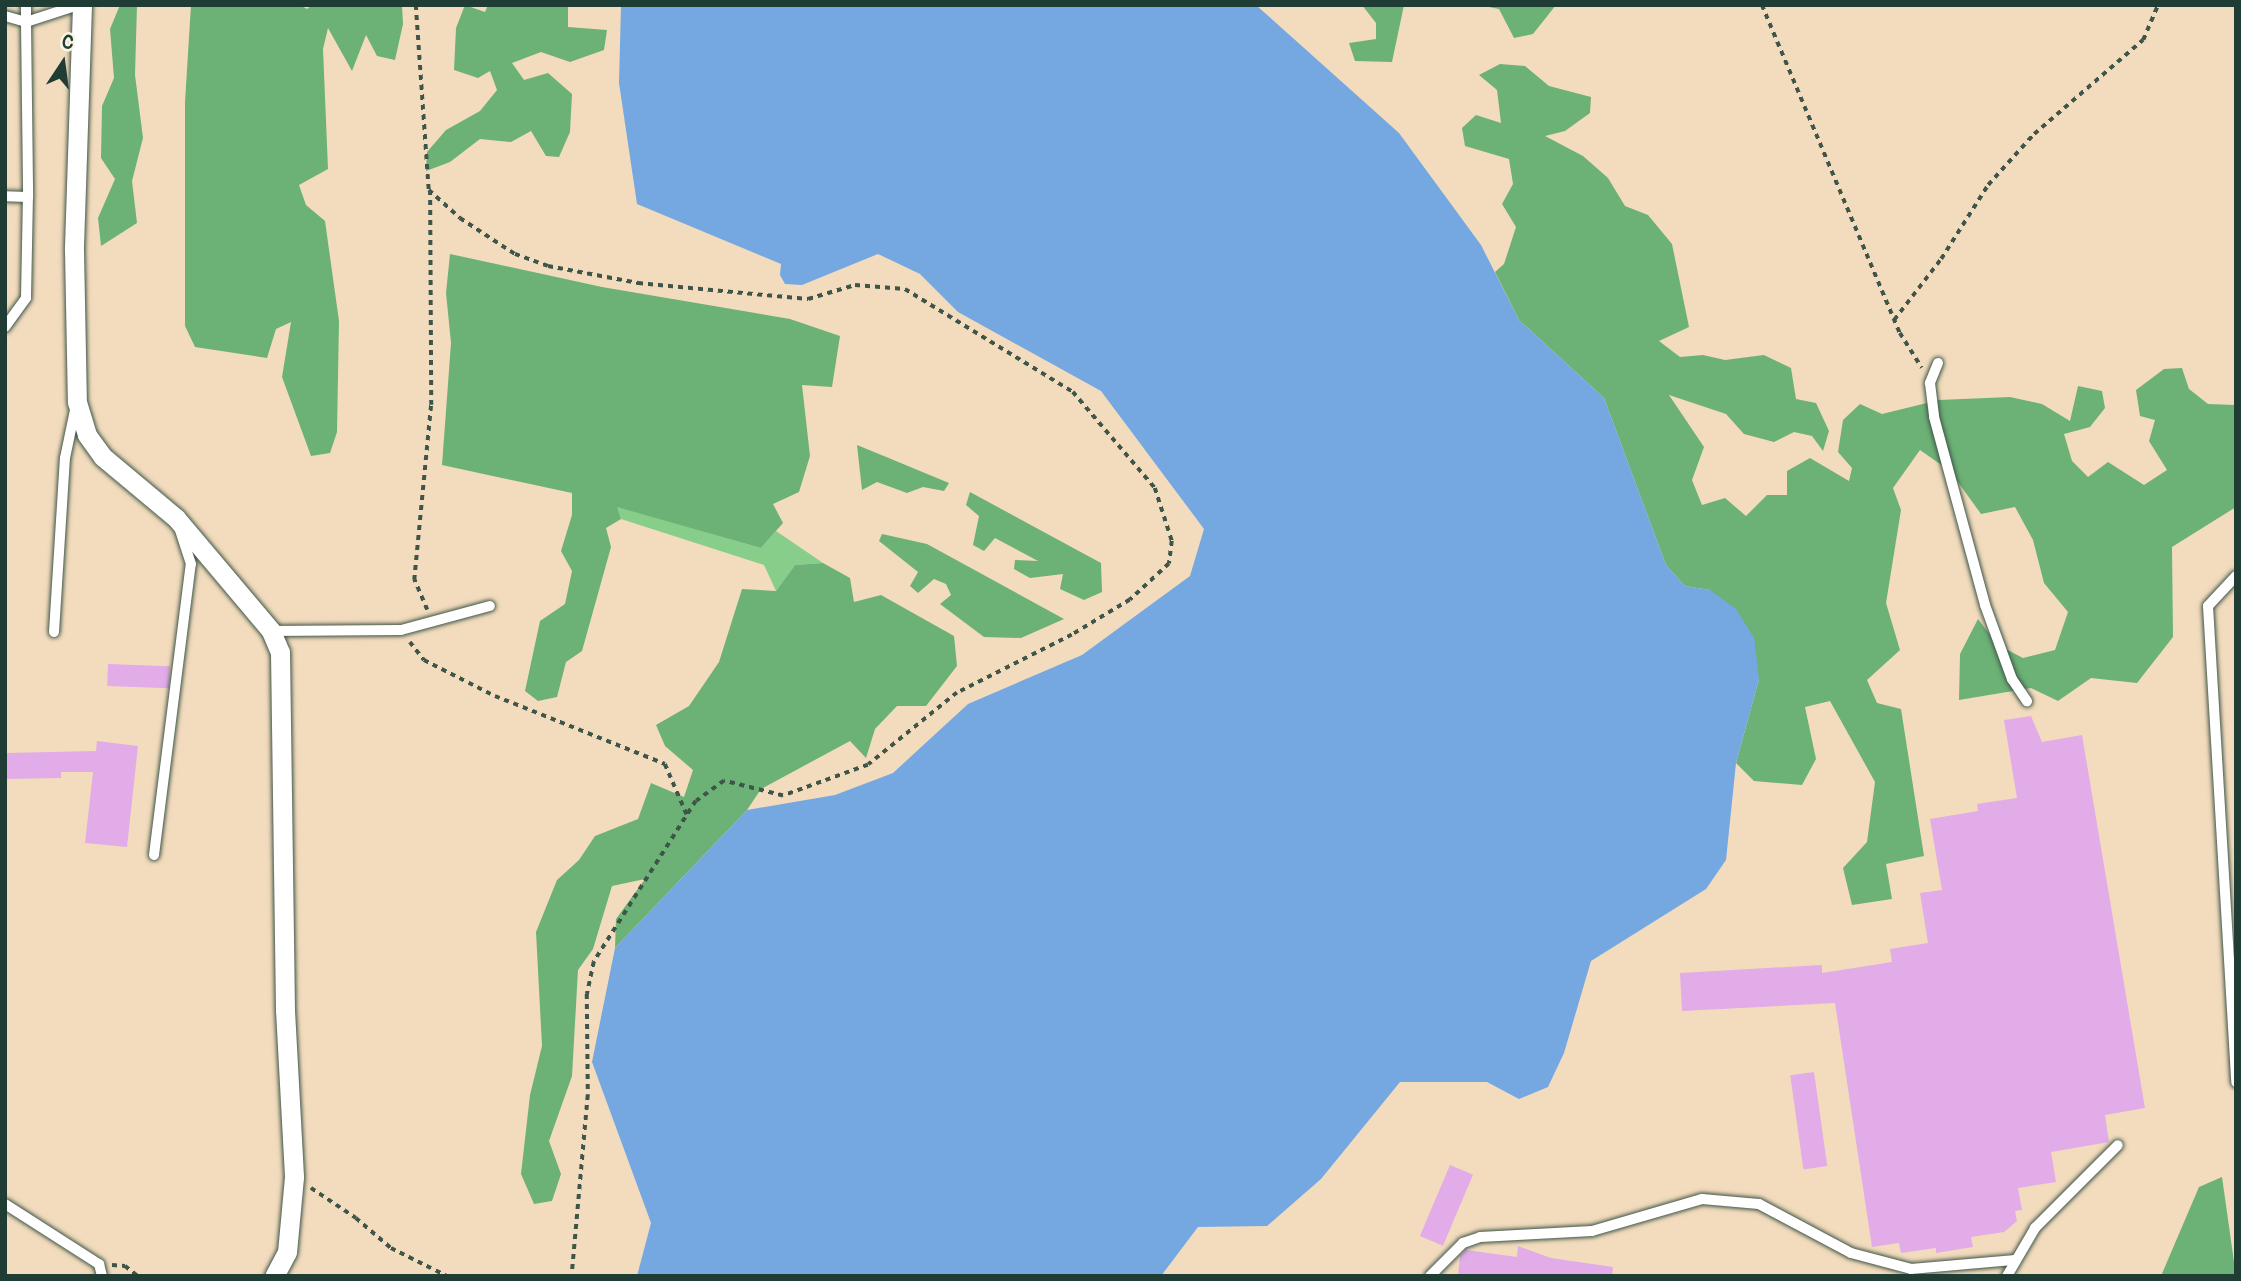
<!DOCTYPE html>
<html>
<head>
<meta charset="utf-8">
<style>
	body { margin:0 }
	#map { position:relative; width:2241px; height:1281px; overflow:hidden; background:#f3dcbd; font-family:Pangolin,sans-serif }
	div>[style] { position:absolute }
	.green>* { inset:0; background:#86ce8a }
	.forest>* { inset:0; background:#6cb176 }
	.water>* { inset:0; background:#75a8e1 }
	.building>* { inset:0; background:#e1ace7; transform-origin:0 0 }
	.path>* { height:3.5px; margin-top:-1.75px; transform-origin:0; background:repeating-linear-gradient(90deg,#3f5549 0 5px,transparent 0 10px) }
	.roads { filter:drop-shadow(0 0 2px #3f5549) drop-shadow(0 0 2px #3f5549) }
	.lane>* { height:10px; margin:-5px; padding:0 5px; transform-origin:5px; border-radius:5px; background:#fff }
	.street>* { height:19px; margin:-9.5px; padding:0 9.5px; transform-origin:9.5px; border-radius:9.5px; background:#fff }
	span { translate:-50% -50%; white-space:nowrap; text-align:center; line-height:1.15; -webkit-text-stroke:6px #fcf5e5; paint-order:stroke }
	.frame { position:absolute; inset:0; border:7px solid #1f3d34; pointer-events:none }
	.north { position:absolute; left:28px; top:28px; width:70px; height:70px; -webkit-text-stroke:5px #fcf5e5; paint-order:stroke; rotate:13deg; font-size:19px; font-weight:700; line-height:28px; text-align:center; color:#1f3d34 }
	.north::after { content:''; display:block; margin:auto; width:24px; height:32px; background:#1f3d34; clip-path:polygon(50% 0,100% 100%,50% 72%,0 100%) }
</style>
</head>
<body>
<div id="map">
	<div class="green">
		<div style="clip-path:polygon(616px 506px,761px 548px,776px 531px,823px 563px,795px 565px,776px 591px,764px 565px,621px 519px)"></div>
	</div>
	<div class="forest">
		<div style="clip-path:polygon(120px 5px,137px 5px,135px 75px,143px 138px,132px 181px,137px 223px,101px 246px,98px 218px,115px 179px,101px 158px,102px 106px,114px 78px,110px 29px)"></div>
		<div style="clip-path:polygon(191px 5px,300px 5px,307px 9px,312px 5px,402px 5px,403px 24px,395px 60px,377px 56px,366px 35px,352px 71px,328px 28px,323px 49px,328px 169px,299px 185px,306px 205px,325px 221px,339px 321px,337px 432px,330px 453px,311px 456px,282px 377px,291px 322px,276px 329px,267px 358px,195px 347px,185px 326px,185px 102px)"></div>
		<div style="clip-path:polygon(465px 5px,485px 12px,488px 5px,568px 5px,568px 27px,607px 30px,604px 50px,570px 62px,541px 52px,512px 63px,524px 80px,548px 73px,572px 94px,570px 132px,559px 157px,546px 156px,531px 131px,511px 142px,480px 139px,450px 162px,426px 171px,427px 152px,446px 130px,480px 111px,497px 90px,490px 71px,478px 78px,454px 70px,456px 28px)"></div>
		<div style="clip-path:polygon(1362px 5px,1404px 5px,1392px 62px,1355px 61px,1349px 43px,1376px 39px,1376px 23px)"></div>
		<div style="clip-path:polygon(1479px 5px,1556px 5px,1533px 34px,1514px 38px,1499px 9px)"></div>
		<div style="clip-path:polygon(1500px 64px,1525px 66px,1549px 86px,1591px 97px,1590px 113px,1565px 131px,1545px 136px,1583px 156px,1608px 178px,1625px 206px,1648px 215px,1672px 244px,1689px 327px,1659px 341px,1680px 357px,1703px 355px,1725px 360px,1764px 355px,1791px 368px,1796px 399px,1816px 403px,1829px 431px,1823px 451px,1812px 436px,1794px 432px,1774px 442px,1744px 434px,1726px 414px,1669px 395px,1704px 447px,1692px 480px,1702px 505px,1725px 498px,1746px 516px,1767px 495px,1787px 495px,1787px 471px,1810px 458px,1849px 481px,1852px 468px,1838px 452px,1843px 420px,1860px 404px,1882px 414px,1939px 400px,2010px 397px,2042px 404px,2070px 421px,2078px 386px,2102px 391px,2105px 408px,2090px 427px,2064px 434px,2072px 461px,2088px 477px,2108px 462px,2144px 485px,2167px 470px,2149px 441px,2155px 420px,2140px 416px,2136px 390px,2164px 369px,2182px 368px,2189px 389px,2208px 404px,2236px 405px,2236px 507px,2172px 547px,2173px 637px,2137px 683px,2091px 678px,2058px 701px,2031px 688px,1959px 700px,1960px 654px,1978px 619px,1998px 645px,2023px 658px,2055px 650px,2068px 612px,2044px 583px,2033px 540px,2015px 507px,1981px 514px,1950px 471px,1920px 450px,1893px 488px,1901px 510px,1886px 603px,1900px 650px,1867px 680px,1877px 703px,1901px 709px,1924px 856px,1886px 864px,1892px 899px,1852px 905px,1843px 868px,1867px 842px,1875px 782px,1830px 701px,1805px 707px,1816px 759px,1802px 785px,1754px 781px,1736px 763px,1759px 679px,1710px 590px,1685px 586px,1666px 565px,1604px 398px,1519px 320px,1495px 272px,1504px 264px,1516px 227px,1502px 204px,1513px 184px,1509px 159px,1465px 146px,1462px 128px,1476px 115px,1501px 123px,1497px 90px,1479px 75px)"></div>
		<div style="clip-path:polygon(450px 254px,602px 287px,790px 319px,840px 336px,832px 387px,802px 385px,810px 456px,799px 492px,773px 504px,783px 523px,761px 548px,617px 507px,621px 519px,606px 528px,611px 547px,582px 651px,566px 662px,557px 697px,538px 701px,525px 691px,540px 621px,565px 604px,572px 571px,561px 551px,572px 515px,572px 493px,442px 465px,451px 343px,446px 293px)"></div>
		<div style="clip-path:polygon(857px 445px,879px 454px,949px 483px,944px 491px,923px 487px,907px 493px,877px 482px,862px 490px)"></div>
		<div style="clip-path:polygon(970px 492px,1101px 563px,1102px 592px,1084px 600px,1060px 589px,1063px 574px,1030px 578px,1014px 569px,1015px 560px,1038px 561px,995px 538px,984px 551px,973px 545px,979px 516px,966px 505px)"></div>
		<div style="clip-path:polygon(882px 534px,927px 544px,1064px 619px,1021px 638px,984px 637px,940px 604px,951px 595px,946px 584px,934px 579px,918px 593px,910px 586px,918px 572px,879px 541px)"></div>
		<div style="clip-path:polygon(823px 563px,850px 578px,854px 602px,881px 595px,954px 636px,957px 666px,926px 706px,897px 706px,875px 729px,866px 758px,850px 741px,761px 789px,747px 810px,615px 948px,616px 919px,645px 879px,612px 886px,593px 949px,578px 970px,572px 1076px,549px 1141px,561px 1174px,552px 1201px,534px 1204px,521px 1174px,530px 1095px,542px 1046px,536px 932px,557px 880px,579px 860px,595px 836px,638px 819px,651px 783px,684px 797px,693px 770px,665px 746px,656px 725px,689px 706px,719px 662px,742px 589px,776px 591px,795px 565px)"></div>
		<div style="clip-path:polygon(2222px 1177px,2236px 1276px,2161px 1276px,2199px 1187px)"></div>
	</div>
	<div class="water">
		<div style="clip-path:polygon(621px 5px,1256px 5px,1399px 133px,1481px 245px,1519px 320px,1604px 398px,1666px 565px,1685px 586px,1710px 590px,1736px 609px,1754px 638px,1759px 679px,1736px 763px,1726px 860px,1706px 889px,1591px 961px,1564px 1053px,1548px 1087px,1519px 1099px,1487px 1082px,1400px 1082px,1321px 1179px,1267px 1226px,1198px 1227px,1161px 1276px,637px 1276px,651px 1223px,592px 1062px,615px 948px,747px 810px,835px 795px,893px 773px,968px 704px,1082px 655px,1190px 576px,1204px 529px,1101px 391px,958px 312px,920px 274px,878px 254px,802px 285px,785px 284px,780px 275px,781px 264px,637px 204px,619px 83px)"></div>
	</div>
	<div class="building">
		<div style="left:108px;top:664px;width:62px;height:22px;rotate:2deg"></div>
		<div style="clip-path:polygon(2031px 716px,2042px 742px,2082px 735px,2145px 1108px,2105px 1115px,2109px 1142px,2051px 1152px,2056px 1182px,2018px 1188px,2022px 1210px,2015px 1211px,2017px 1221px,2004px 1232px,1971px 1237px,1973px 1247px,1936px 1253px,1936px 1248px,1901px 1253px,1899px 1243px,1872px 1247px,1835px 1003px,1682px 1011px,1680px 973px,1822px 965px,1822px 973px,1892px 962px,1890px 949px,1928px 943px,1920px 893px,1942px 890px,1930px 819px,1978px 811px,1977px 804px,2017px 798px,2004px 720px)"></div>
		<div style="clip-path:polygon(97px 741px,138px 746px,127px 847px,85px 843px,93px 772px,61px 772px,61px 778px,5px 779px,5px 753px,96px 751px)"></div>
		<div style="left:1814px;top:1072px;width:95px;height:24px;rotate:82deg"></div>
		<div style="left:1450px;top:1165px;width:25px;height:77px;rotate:23deg"></div>
		<div style="clip-path:polygon(1518px 1246px,1551px 1258px,1613px 1267px,1612px 1276px,1458px 1276px,1460px 1256px,1466px 1250px,1517px 1257px)"></div>
	</div>
	<div class="path">
		<div style="left:416px;top:5px;width:185px;rotate:86deg"></div>
		<div style="left:429px;top:190px;width:42px;rotate:42.1deg"></div>
		<div style="left:460px;top:218px;width:66px;rotate:33.2deg"></div>
		<div style="left:515px;top:254px;width:35px;rotate:20deg"></div>
		<div style="left:548px;top:266px;width:92px;rotate:10.7deg"></div>
		<div style="left:638px;top:283px;width:171px;rotate:5.4deg"></div>
		<div style="left:808px;top:299px;width:49px;rotate:-16.6deg"></div>
		<div style="left:855px;top:285px;width:50px;rotate:4.6deg"></div>
		<div style="left:905px;top:289px;width:197px;rotate:31.5deg"></div>
		<div style="left:1073px;top:392px;width:126px;rotate:49.5deg"></div>
		<div style="left:1155px;top:488px;width:56px;rotate:72.2deg"></div>
		<div style="left:1172px;top:541px;width:23px;rotate:97deg"></div>
		<div style="left:1169px;top:564px;width:53px;rotate:137.3deg"></div>
		<div style="left:1130px;top:600px;width:68px;rotate:148.9deg"></div>
		<div style="left:1072px;top:635px;width:129px;rotate:153.2deg"></div>
		<div style="left:957px;top:693px;width:114px;rotate:141deg"></div>
		<div style="left:868px;top:765px;width:90px;rotate:160deg"></div>
		<div style="left:783px;top:796px;width:61px;rotate:-165.7deg"></div>
		<div style="left:724px;top:781px;width:34px;rotate:144deg"></div>
		<div style="left:696px;top:801px;width:191px;rotate:122.4deg"></div>
		<div style="left:594px;top:962px;width:33px;rotate:102deg"></div>
		<div style="left:587px;top:994px;width:101px;rotate:89.4deg"></div>
		<div style="left:588px;top:1095px;width:182px;rotate:95.1deg"></div>
		<div style="left:1762px;top:5px;width:356px;rotate:67.2deg"></div>
		<div style="left:1900px;top:333px;width:41px;rotate:57.8deg"></div>
		<div style="left:1894px;top:320px;width:77px;rotate:-52.4deg"></div>
		<div style="left:1941px;top:259px;width:88px;rotate:-57.6deg"></div>
		<div style="left:1988px;top:185px;width:69px;rotate:-48deg"></div>
		<div style="left:2034px;top:134px;width:144px;rotate:-40.8deg"></div>
		<div style="left:2143px;top:40px;width:38px;rotate:-67deg"></div>
		<div style="left:427px;top:610px;width:33px;rotate:-113deg"></div>
		<div style="left:414px;top:580px;width:176px;rotate:-84.5deg"></div>
		<div style="left:431px;top:405px;width:214px;rotate:-90.3deg"></div>
		<div style="left:410px;top:642px;width:23px;rotate:52deg"></div>
		<div style="left:424px;top:660px;width:80px;rotate:26.9deg"></div>
		<div style="left:495px;top:696px;width:183px;rotate:21.8deg"></div>
		<div style="left:665px;top:764px;width:56px;rotate:66.7deg"></div>
		<div style="left:311px;top:1188px;width:54px;rotate:33.7deg"></div>
		<div style="left:356px;top:1218px;width:46px;rotate:40.6deg"></div>
		<div style="left:391px;top:1248px;width:63px;rotate:26.6deg"></div>
		<div style="left:112px;top:1265px;width:13px;rotate:4deg"></div>
		<div style="left:125px;top:1266px;width:16px;rotate:38deg"></div>
	</div>
	<div class="roads">
		<div class="lane">
			<div style="left:26px;top:5px;width:17px;rotate:90deg"></div>
			<div style="left:26px;top:22px;width:55px;rotate:-18.1deg"></div>
			<div style="left:5px;top:16px;width:22px;rotate:16deg"></div>
			<div style="left:26px;top:22px;width:175px;rotate:89.3deg"></div>
			<div style="left:28px;top:197px;width:23px;rotate:-178deg"></div>
			<div style="left:5px;top:327px;width:36px;rotate:-54deg"></div>
			<div style="left:26px;top:298px;width:101px;rotate:-88.9deg"></div>
			<div style="left:1938px;top:363px;width:22px;rotate:112deg"></div>
			<div style="left:1930px;top:383px;width:34px;rotate:83deg"></div>
			<div style="left:1934px;top:417px;width:195px;rotate:74.8deg"></div>
			<div style="left:1985px;top:605px;width:79px;rotate:70deg"></div>
			<div style="left:2012px;top:679px;width:27px;rotate:56deg"></div>
			<div style="left:2236px;top:576px;width:41px;rotate:133deg"></div>
			<div style="left:2208px;top:606px;width:477px;rotate:86.6deg"></div>
			<div style="left:271px;top:631px;width:130px;rotate:-0.4deg"></div>
			<div style="left:401px;top:630px;width:92px;rotate:-15.1deg"></div>
			<div style="left:54px;top:632px;width:174px;rotate:-86.4deg"></div>
			<div style="left:65px;top:458px;width:49px;rotate:-78.2deg"></div>
			<div style="left:154px;top:855px;width:293px;rotate:-82.8deg"></div>
			<div style="left:191px;top:564px;width:35px;rotate:-108deg"></div>
			<div style="left:5px;top:1204px;width:112px;rotate:32.6deg"></div>
			<div style="left:99px;top:1264px;width:12px;rotate:76deg"></div>
			<div style="left:1430px;top:1276px;width:47px;rotate:-45deg"></div>
			<div style="left:1463px;top:1243px;width:18px;rotate:-19deg"></div>
			<div style="left:1480px;top:1237px;width:112px;rotate:-3.1deg"></div>
			<div style="left:1592px;top:1231px;width:115px;rotate:-16.2deg"></div>
			<div style="left:1702px;top:1199px;width:57px;rotate:5deg"></div>
			<div style="left:1759px;top:1204px;width:104px;rotate:28deg"></div>
			<div style="left:1851px;top:1253px;width:62px;rotate:14.9deg"></div>
			<div style="left:1911px;top:1269px;width:102px;rotate:-5deg"></div>
			<div style="left:2007px;top:1276px;width:56px;rotate:-59.7deg"></div>
			<div style="left:2035px;top:1228px;width:117px;rotate:-45deg"></div>
		</div>
		<div class="street">
			<div style="left:82px;top:5px;width:245px;rotate:91.9deg"></div>
			<div style="left:74px;top:250px;width:152px;rotate:88.9deg"></div>
			<div style="left:77px;top:402px;width:34px;rotate:73deg"></div>
			<div style="left:87px;top:435px;width:27px;rotate:54deg"></div>
			<div style="left:103px;top:457px;width:95px;rotate:39.9deg"></div>
			<div style="left:176px;top:518px;width:148px;rotate:49.9deg"></div>
			<div style="left:271px;top:631px;width:23px;rotate:67deg"></div>
			<div style="left:280px;top:652px;width:358px;rotate:89.2deg"></div>
			<div style="left:285px;top:1010px;width:167px;rotate:86.9deg"></div>
			<div style="left:294px;top:1177px;width:75px;rotate:95.3deg"></div>
			<div style="left:287px;top:1252px;width:27px;rotate:118deg"></div>
		</div>
	</div>
	<div class="frame"></div>
	<div class="north">С</div>
</div>
</body>
</html>
